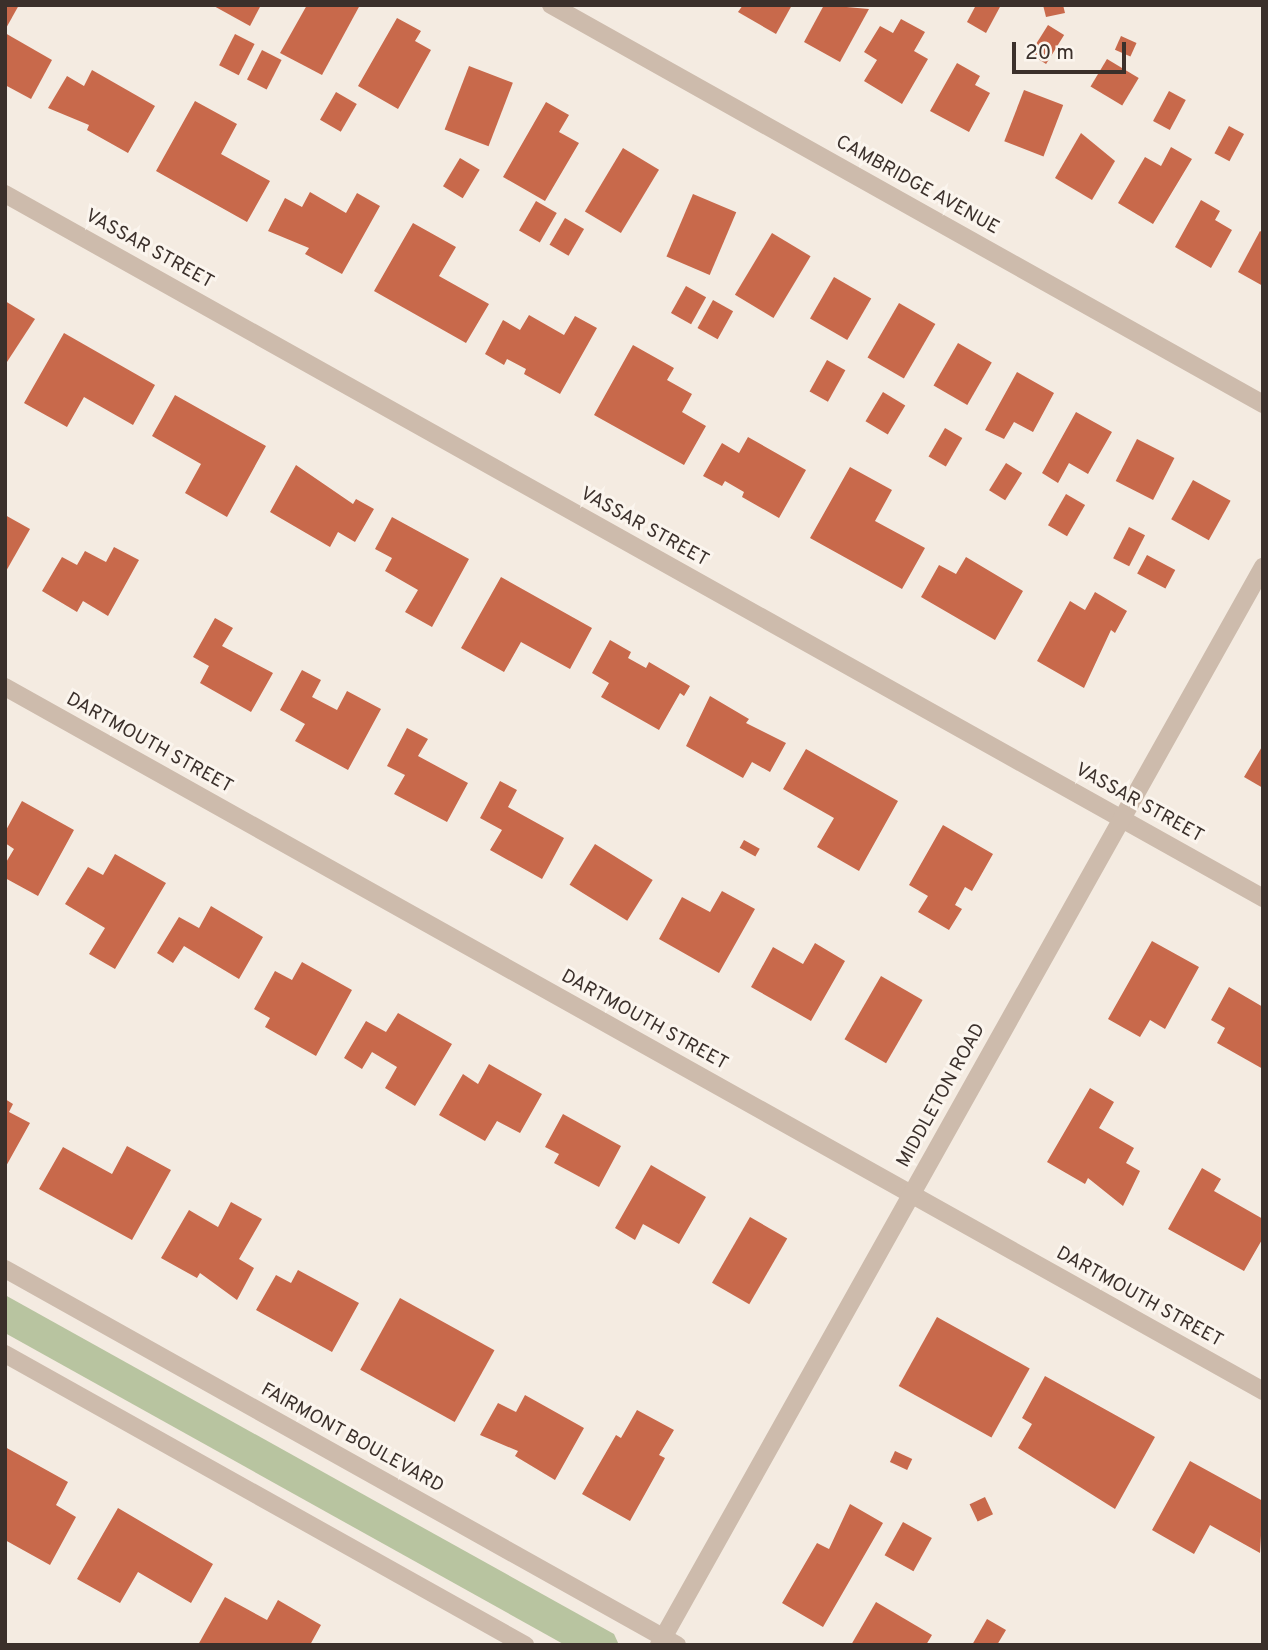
<!DOCTYPE html>
<html>
<head>
<meta charset="utf-8">
<style>
	body { margin:0 }
	#map { position:relative; width:1268px; height:1650px; overflow:hidden; background:#f4ebe1; font-family:Overpass,sans-serif }
	div>[style] { position:absolute }
	.green>* { inset:0; background:#b8c4a0 }
	.building>* { inset:0; background:#c8694b; transform-origin:0 0 }
	.minor>* { height:18px; margin:-9px; padding:0 9px; transform-origin:9px; border-radius:9px; background:#cdbbac }
	span { translate:-50% -50%; white-space:nowrap; text-align:center; line-height:1.15; -webkit-text-stroke:6px #fbf5ee; paint-order:stroke }
	.street-label { font-size:19px; color:#3b302b }
	.frame { position:absolute; inset:0; border:7px solid #3b302b; pointer-events:none }
	.scale { position:absolute; left:1012px; top:42px; width:114px; height:32px; box-sizing:border-box; border:4px solid #3b302b; border-top:0; padding-left:9px; font-size:21px; line-height:24px; white-space:nowrap; color:#3b302b; -webkit-text-stroke:5px #fbf5ee; paint-order:stroke }
</style>
</head>
<body>
<div id="map">
	<div class="green">
		<div style="clip-path:polygon(5px 1295px,614px 1634px,619px 1645px,565px 1645px,5px 1333px)"></div>
	</div>
	<div class="building">
		<div style="clip-path:polygon(5px 5px,19px 5px,5px 30px)"></div>
		<div style="clip-path:polygon(212px 5px,261px 5px,250px 26px)"></div>
		<div style="clip-path:polygon(307px 5px,360px 5px,322px 75px,280px 53px)"></div>
		<div style="clip-path:polygon(743px 5px,792px 5px,776px 34px,738px 12px)"></div>
		<div style="clip-path:polygon(824px 5px,869px 9px,840px 62px,804px 42px)"></div>
		<div style="clip-path:polygon(976px 5px,1001px 5px,986px 33px,967px 22px)"></div>
		<div style="clip-path:polygon(1043px 5px,1063px 5px,1065px 13px,1046px 17px)"></div>
		<div style="clip-path:polygon(397px 18px,421px 31px,415px 41px,431px 50px,398px 109px,358px 86px)"></div>
		<div style="clip-path:polygon(901px 19px,925px 32px,914px 51px,928px 59px,902px 104px,864px 81px,877px 60px,864px 52px,880px 26px,893px 33px)"></div>
		<div style="left:1048px;top:25px;width:19px;height:34px;rotate:32deg"></div>
		<div style="clip-path:polygon(5px 33px,52px 60px,31px 99px,5px 85px)"></div>
		<div style="left:235px;top:34px;width:22px;height:35px;rotate:27deg"></div>
		<div style="left:1121px;top:36px;width:17px;height:15px;rotate:24deg"></div>
		<div style="left:262px;top:50px;width:22px;height:33px;rotate:27deg"></div>
		<div style="left:1107px;top:59px;width:37px;height:32px;rotate:31deg"></div>
		<div style="clip-path:polygon(957px 63px,980px 76px,975px 85px,990px 93px,969px 132px,930px 111px)"></div>
		<div style="left:469px;top:66px;width:47px;height:68px;rotate:21deg"></div>
		<div style="clip-path:polygon(92px 70px,155px 106px,128px 153px,87px 130px,89px 125px,48px 108px,67px 76px,84px 86px)"></div>
		<div style="left:1024px;top:90px;width:42px;height:55px;rotate:21deg"></div>
		<div style="left:1169px;top:91px;width:19px;height:34px;rotate:28deg"></div>
		<div style="left:336px;top:92px;width:24px;height:32px;rotate:30deg"></div>
		<div style="clip-path:polygon(195px 101px,237px 124px,221px 154px,270px 181px,247px 222px,156px 171px)"></div>
		<div style="clip-path:polygon(546px 102px,569px 115px,559px 132px,579px 143px,545px 201px,503px 177px)"></div>
		<div style="left:1229px;top:126px;width:17px;height:31px;rotate:28deg"></div>
		<div style="clip-path:polygon(1081px 133px,1115px 161px,1092px 200px,1055px 178px)"></div>
		<div style="clip-path:polygon(1171px 147px,1192px 159px,1153px 224px,1118px 203px,1145px 157px,1161px 166px)"></div>
		<div style="left:623px;top:148px;width:42px;height:74px;rotate:31deg"></div>
		<div style="left:460px;top:158px;width:23px;height:33px;rotate:31deg"></div>
		<div style="clip-path:polygon(310px 192px,346px 213px,357px 193px,380px 206px,342px 274px,305px 254px,309px 248px,268px 231px,285px 198px,302px 207px)"></div>
		<div style="left:693px;top:194px;width:47px;height:68px;rotate:23deg"></div>
		<div style="clip-path:polygon(1201px 200px,1220px 211px,1215px 220px,1232px 230px,1211px 268px,1175px 247px)"></div>
		<div style="left:536px;top:201px;width:24px;height:34px;rotate:30deg"></div>
		<div style="left:565px;top:218px;width:22px;height:31px;rotate:30deg"></div>
		<div style="clip-path:polygon(413px 223px,456px 247px,439px 276px,489px 304px,466px 343px,374px 291px)"></div>
		<div style="clip-path:polygon(1260px 231px,1263px 233px,1263px 286px,1238px 272px)"></div>
		<div style="left:772px;top:233px;width:45px;height:72px;rotate:31deg"></div>
		<div style="left:834px;top:277px;width:43px;height:48px;rotate:30deg"></div>
		<div style="left:686px;top:286px;width:23px;height:31px;rotate:29deg"></div>
		<div style="left:713px;top:300px;width:23px;height:32px;rotate:29deg"></div>
		<div style="clip-path:polygon(5px 301px,35px 319px,5px 365px)"></div>
		<div style="left:899px;top:303px;width:42px;height:63px;rotate:30deg"></div>
		<div style="clip-path:polygon(529px 315px,564px 335px,575px 316px,597px 328px,560px 394px,524px 374px,526px 369px,507px 359px,504px 365px,485px 354px,503px 320px,520px 330px)"></div>
		<div style="clip-path:polygon(64px 333px,155px 385px,133px 425px,84px 397px,67px 427px,24px 403px)"></div>
		<div style="left:958px;top:343px;width:39px;height:49px;rotate:30deg"></div>
		<div style="clip-path:polygon(633px 345px,674px 368px,667px 380px,692px 394px,682px 412px,706px 426px,684px 465px,594px 415px)"></div>
		<div style="left:827px;top:360px;width:21px;height:36px;rotate:29deg"></div>
		<div style="clip-path:polygon(1017px 372px,1054px 393px,1033px 432px,1014px 422px,1004px 439px,985px 430px)"></div>
		<div style="left:883px;top:392px;width:26px;height:34px;rotate:31deg"></div>
		<div style="clip-path:polygon(175px 395px,266px 446px,227px 517px,185px 493px,201px 464px,152px 436px)"></div>
		<div style="clip-path:polygon(1076px 412px,1112px 432px,1088px 474px,1069px 463px,1058px 483px,1042px 473px)"></div>
		<div style="left:945px;top:428px;width:20px;height:33px;rotate:30deg"></div>
		<div style="clip-path:polygon(748px 437px,806px 470px,779px 518px,742px 497px,744px 492px,725px 481px,722px 486px,703px 476px,722px 443px,739px 453px)"></div>
		<div style="left:1137px;top:439px;width:42px;height:47px;rotate:27deg"></div>
		<div style="left:1006px;top:463px;width:19px;height:32px;rotate:32deg"></div>
		<div style="clip-path:polygon(296px 465px,353px 504px,356px 499px,374px 509px,355px 542px,338px 532px,330px 547px,270px 512px)"></div>
		<div style="clip-path:polygon(850px 467px,892px 490px,875px 521px,925px 548px,902px 589px,810px 538px)"></div>
		<div style="left:1193px;top:480px;width:43px;height:45px;rotate:29deg"></div>
		<div style="left:1066px;top:494px;width:22px;height:36px;rotate:30deg"></div>
		<div style="clip-path:polygon(5px 515px,30px 529px,5px 573px)"></div>
		<div style="clip-path:polygon(392px 517px,469px 559px,432px 627px,405px 612px,418px 590px,385px 571px,392px 558px,375px 549px)"></div>
		<div style="left:1129px;top:527px;width:18px;height:35px;rotate:27deg"></div>
		<div style="clip-path:polygon(114px 547px,139px 560px,108px 616px,83px 601px,77px 612px,42px 591px,62px 557px,77px 565px,85px 551px,106px 562px)"></div>
		<div style="left:1147px;top:555px;width:32px;height:21px;rotate:28deg"></div>
		<div style="clip-path:polygon(966px 557px,1023px 591px,995px 640px,921px 597px,939px 565px,956px 574px)"></div>
		<div style="clip-path:polygon(501px 577px,592px 628px,570px 669px,521px 642px,504px 672px,461px 648px)"></div>
		<div style="clip-path:polygon(1095px 592px,1127px 611px,1115px 633px,1111px 630px,1084px 688px,1037px 661px,1070px 601px,1085px 610px)"></div>
		<div style="clip-path:polygon(215px 618px,233px 628px,222px 646px,273px 673px,251px 712px,200px 683px,209px 666px,193px 657px)"></div>
		<div style="clip-path:polygon(610px 640px,631px 652px,628px 658px,646px 668px,649px 662px,690px 686px,684px 696px,680px 693px,659px 730px,601px 697px,609px 683px,592px 673px)"></div>
		<div style="clip-path:polygon(302px 670px,321px 680px,312px 697px,337px 710px,347px 691px,381px 709px,348px 770px,295px 741px,305px 724px,280px 710px)"></div>
		<div style="clip-path:polygon(710px 696px,749px 719px,746px 723px,786px 743px,770px 772px,752px 762px,743px 778px,686px 746px)"></div>
		<div style="clip-path:polygon(407px 728px,428px 739px,418px 756px,468px 783px,447px 822px,394px 794px,405px 775px,387px 766px)"></div>
		<div style="clip-path:polygon(1263px 745px,1263px 788px,1244px 777px)"></div>
		<div style="clip-path:polygon(806px 749px,898px 801px,859px 871px,817px 847px,834px 818px,783px 789px)"></div>
		<div style="clip-path:polygon(500px 781px,517px 790px,508px 807px,564px 838px,542px 879px,490px 850px,502px 830px,480px 818px)"></div>
		<div style="clip-path:polygon(22px 801px,74px 830px,38px 896px,5px 878px,5px 864px,14px 849px,5px 843px,5px 832px)"></div>
		<div style="clip-path:polygon(943px 825px,993px 854px,972px 891px,965px 887px,955px 905px,962px 909px,949px 930px,918px 912px,928px 896px,909px 885px)"></div>
		<div style="left:744px;top:840px;width:18px;height:9px;rotate:29deg"></div>
		<div style="left:595px;top:844px;width:68px;height:48px;rotate:32deg"></div>
		<div style="clip-path:polygon(115px 854px,166px 883px,115px 969px,89px 954px,105px 928px,65px 904px,88px 867px,103px 875px)"></div>
		<div style="clip-path:polygon(722px 891px,755px 909px,719px 973px,659px 939px,682px 897px,710px 912px)"></div>
		<div style="clip-path:polygon(211px 906px,263px 937px,239px 979px,184px 946px,173px 963px,157px 953px,179px 917px,199px 928px)"></div>
		<div style="clip-path:polygon(1152px 941px,1199px 967px,1165px 1029px,1150px 1020px,1140px 1037px,1108px 1019px)"></div>
		<div style="clip-path:polygon(815px 943px,845px 961px,811px 1021px,751px 987px,773px 947px,803px 964px)"></div>
		<div style="clip-path:polygon(302px 962px,352px 990px,316px 1056px,265px 1027px,270px 1018px,254px 1009px,275px 971px,292px 980px)"></div>
		<div style="left:881px;top:976px;width:48px;height:73px;rotate:30deg"></div>
		<div style="clip-path:polygon(1229px 987px,1263px 1007px,1263px 1069px,1217px 1043px,1225px 1028px,1211px 1020px)"></div>
		<div style="clip-path:polygon(398px 1013px,452px 1044px,415px 1106px,385px 1088px,397px 1067px,372px 1052px,362px 1069px,344px 1058px,366px 1021px,386px 1032px)"></div>
		<div style="clip-path:polygon(489px 1064px,542px 1094px,520px 1133px,497px 1121px,485px 1141px,439px 1115px,463px 1074px,478px 1084px)"></div>
		<div style="clip-path:polygon(1090px 1088px,1114px 1102px,1099px 1128px,1134px 1148px,1126px 1163px,1140px 1171px,1123px 1206px,1088px 1178px,1085px 1184px,1047px 1162px)"></div>
		<div style="clip-path:polygon(5px 1099px,13px 1104px,9px 1112px,30px 1123px,5px 1168px)"></div>
		<div style="clip-path:polygon(563px 1114px,621px 1146px,599px 1187px,554px 1163px,559px 1154px,545px 1147px)"></div>
		<div style="clip-path:polygon(127px 1146px,171px 1170px,132px 1240px,39px 1189px,63px 1147px,112px 1174px)"></div>
		<div style="clip-path:polygon(651px 1165px,706px 1197px,679px 1244px,643px 1224px,635px 1240px,615px 1228px)"></div>
		<div style="clip-path:polygon(1202px 1168px,1221px 1179px,1214px 1191px,1263px 1219px,1263px 1238px,1244px 1271px,1168px 1229px)"></div>
		<div style="clip-path:polygon(231px 1202px,262px 1219px,239px 1259px,254px 1268px,237px 1300px,200px 1273px,197px 1278px,161px 1258px,189px 1210px,218px 1227px)"></div>
		<div style="left:750px;top:1217px;width:43px;height:76px;rotate:30deg"></div>
		<div style="clip-path:polygon(298px 1270px,359px 1303px,332px 1352px,256px 1310px,276px 1275px,291px 1283px)"></div>
		<div style="left:400px;top:1298px;width:108px;height:82px;rotate:29deg"></div>
		<div style="left:937px;top:1317px;width:106px;height:79px;rotate:29deg"></div>
		<div style="clip-path:polygon(1045px 1376px,1155px 1437px,1115px 1509px,1018px 1448px,1032px 1424px,1022px 1418px)"></div>
		<div style="clip-path:polygon(525px 1395px,584px 1428px,555px 1480px,515px 1456px,518px 1451px,480px 1435px,498px 1403px,516px 1412px)"></div>
		<div style="clip-path:polygon(637px 1410px,674px 1430px,659px 1455px,665px 1458px,630px 1521px,582px 1494px,616px 1435px,621px 1438px)"></div>
		<div style="clip-path:polygon(5px 1447px,68px 1482px,56px 1505px,76px 1517px,50px 1565px,5px 1540px)"></div>
		<div style="left:895px;top:1451px;width:19px;height:12px;rotate:25deg"></div>
		<div style="clip-path:polygon(1190px 1461px,1263px 1501px,1260px 1553px,1210px 1525px,1194px 1554px,1152px 1530px)"></div>
		<div style="left:985px;top:1497px;width:19px;height:17px;rotate:65deg"></div>
		<div style="clip-path:polygon(850px 1504px,883px 1523px,823px 1627px,782px 1603px,817px 1543px,829px 1549px)"></div>
		<div style="clip-path:polygon(118px 1508px,213px 1564px,191px 1603px,138px 1572px,120px 1603px,77px 1579px)"></div>
		<div style="left:903px;top:1522px;width:33px;height:38px;rotate:29deg"></div>
		<div style="clip-path:polygon(225px 1597px,267px 1620px,278px 1600px,321px 1625px,310px 1645px,198px 1645px)"></div>
		<div style="clip-path:polygon(876px 1602px,932px 1635px,926px 1645px,851px 1645px)"></div>
		<div style="clip-path:polygon(987px 1619px,1006px 1630px,997px 1645px,972px 1645px)"></div>
	</div>
	<div class="minor">
		<div style="left:551px;top:5px;width:816px;rotate:29.27deg"></div>
		<div style="left:5px;top:194px;width:1442px;rotate:29.23deg"></div>
		<div style="left:5px;top:687px;width:1442px;rotate:29.23deg"></div>
		<div style="left:5px;top:1269px;width:770px;rotate:29.23deg"></div>
		<div style="left:5px;top:1354px;width:596px;rotate:29.23deg"></div>
		<div style="left:659px;top:1645px;width:1236px;rotate:-60.74deg"></div>
	</div>
	<div class="street-label">
		<span style="left:917px;top:186px;rotate:29deg">CAMBRIDGE AVENUE</span>
		<span style="left:149px;top:250px;rotate:29deg">VASSAR STREET</span>
		<span style="left:644px;top:528px;rotate:29deg">VASSAR STREET</span>
		<span style="left:149px;top:744px;rotate:29deg">DARTMOUTH STREET</span>
		<span style="left:1139px;top:804px;rotate:29deg">VASSAR STREET</span>
		<span style="left:644px;top:1021px;rotate:29deg">DARTMOUTH STREET</span>
		<span style="left:942px;top:1096px;rotate:-61deg">MIDDLETON ROAD</span>
		<span style="left:1139px;top:1298px;rotate:29deg">DARTMOUTH STREET</span>
		<span style="left:352px;top:1439px;rotate:29deg">FAIRMONT BOULEVARD</span>
	</div>
	<div class="frame"></div>
	<div class="scale">20 m</div>
</div>
</body>
</html>
